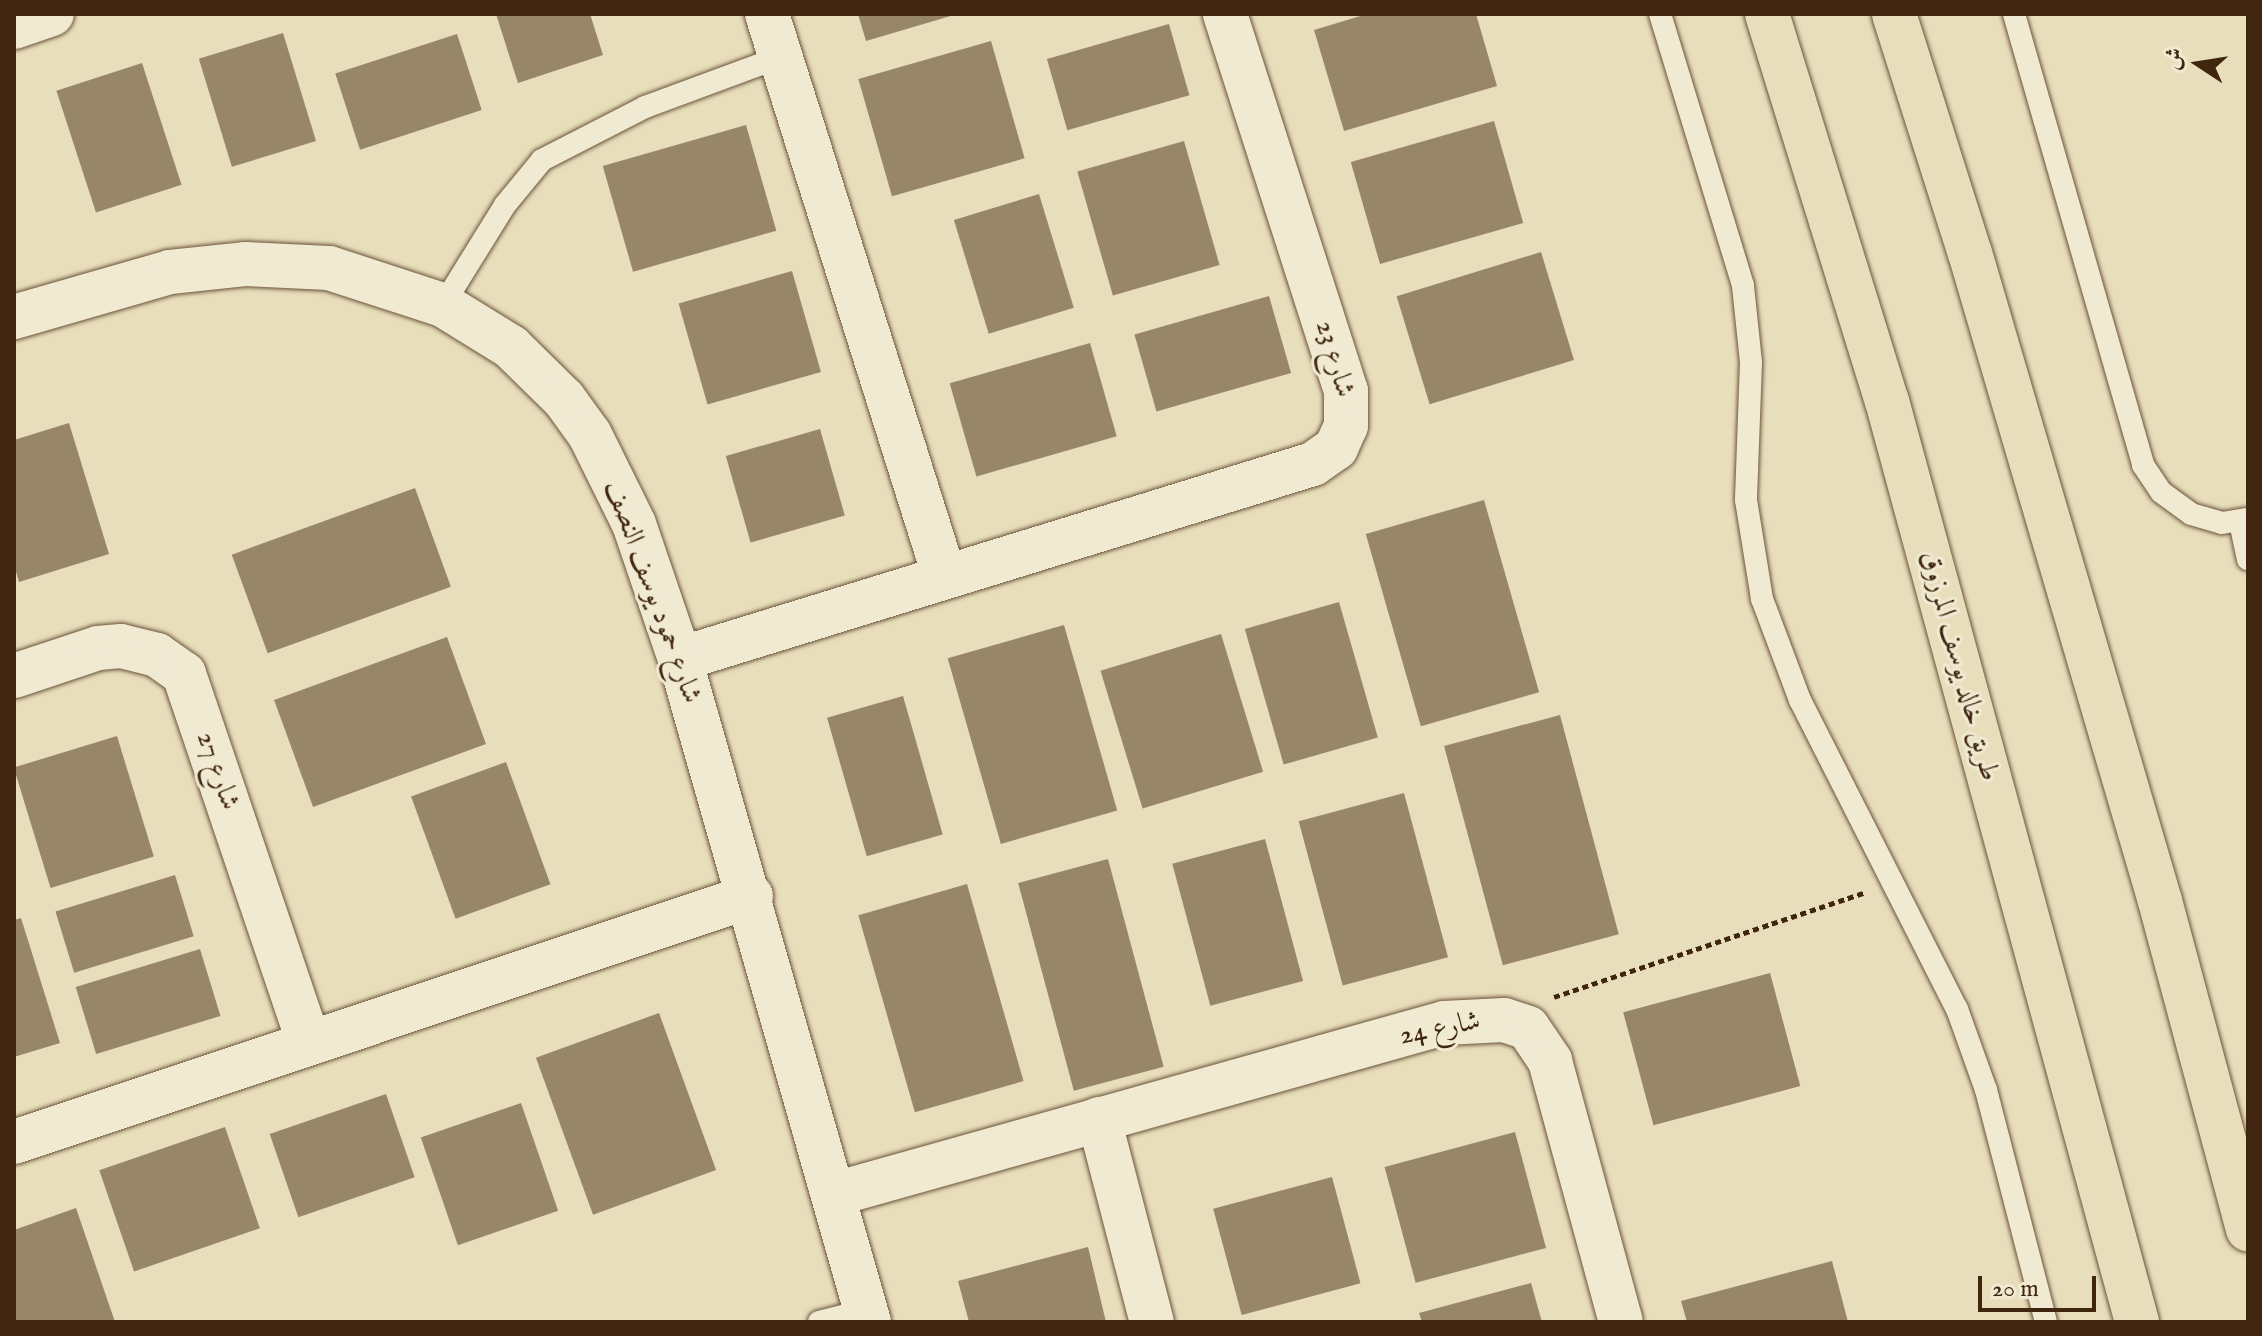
<!DOCTYPE html>
<html>
<head>
<meta charset="utf-8">
<style>
	body { margin:0 }
	#map { position:relative; width:2262px; height:1336px; overflow:hidden; background:#e9debb; font-family:"IM FELL English",Amiri,serif }
	div>[style] { position:absolute }
	.building>* { inset:0; background:#988668; transform-origin:0 0 }
	.path>* { height:5px; margin-top:-2.5px; transform-origin:0; background:repeating-linear-gradient(90deg,#41260f 0 6px,transparent 0 10px) }
	.roads { filter:drop-shadow(0 0 2px #6b543a) drop-shadow(0 0 2px #6b543a) }
	.lane>* { height:22px; margin:-11px; padding:0 11px; transform-origin:11px; border-radius:11px; background:#f1ead3 }
	.street>* { height:44px; margin:-22px; padding:0 22px; transform-origin:22px; border-radius:22px; background:#f1ead3 }
	.secondary>* { height:44px; margin:-22px; padding:0 22px; transform-origin:22px; border-radius:22px; background:#f1ead3 }
	.primary>* { height:44px; margin:-22px; padding:0 22px; transform-origin:22px; border-radius:22px; background:#e9debb }
	span { translate:-50% -50%; white-space:nowrap; text-align:center; line-height:1.15; -webkit-text-stroke:6px #f1ead3; paint-order:stroke }
	.street-label { font-size:28px; color:#41260f }
	.frame { position:absolute; inset:0; border:16px solid #41260f; pointer-events:none }
	.north { position:absolute; left:2158px; top:24px; width:80px; height:80px; -webkit-text-stroke:6px #f1ead3; paint-order:stroke; rotate:282deg; font-size:22px; font-weight:700; line-height:32px; text-align:center; color:#41260f }
	.north::after { content:''; display:block; margin:auto; width:28px; height:36px; background:#41260f; clip-path:polygon(50% 0,100% 100%,50% 72%,0 100%) }
	.scale { position:absolute; left:1978px; top:1276px; width:118px; height:36px; box-sizing:border-box; border:4px solid #41260f; border-top:0; padding-left:10px; font-size:24px; line-height:28px; white-space:nowrap; color:#41260f; -webkit-text-stroke:6px #f1ead3; paint-order:stroke }
</style>
</head>
<body>
<div id="map">
	<div class="building">
		<div style="clip-path:polygon(496px 14px,590px 14px,603px 55px,518px 83px)"></div>
		<div style="clip-path:polygon(858px 14px,954px 14px,954px 15px,866px 41px)"></div>
		<div style="clip-path:polygon(1367px 14px,1476px 14px,1497px 86px,1344px 131px,1314px 30px)"></div>
		<div style="left:1169px;top:24px;width:74px;height:127px;rotate:74deg"></div>
		<div style="left:283px;top:33px;width:113px;height:88px;rotate:73deg"></div>
		<div style="left:457px;top:34px;width:80px;height:128px;rotate:72deg"></div>
		<div style="left:991px;top:41px;width:122px;height:138px;rotate:74deg"></div>
		<div style="left:142px;top:63px;width:128px;height:90px;rotate:72deg"></div>
		<div style="left:1494px;top:121px;width:106px;height:149px;rotate:74deg"></div>
		<div style="left:746px;top:125px;width:110px;height:149px;rotate:74deg"></div>
		<div style="left:1184px;top:141px;width:129px;height:111px;rotate:74deg"></div>
		<div style="left:1039px;top:194px;width:119px;height:89px;rotate:73deg"></div>
		<div style="left:1541px;top:252px;width:113px;height:151px;rotate:73deg"></div>
		<div style="left:792px;top:271px;width:105px;height:118px;rotate:74deg"></div>
		<div style="left:1269px;top:296px;width:80px;height:140px;rotate:74deg"></div>
		<div style="left:1090px;top:343px;width:97px;height:146px;rotate:74deg"></div>
		<div style="clip-path:polygon(69px 423px,109px 554px,19px 582px,14px 565px,14px 440px)"></div>
		<div style="left:820px;top:429px;width:90px;height:98px;rotate:74deg"></div>
		<div style="left:415px;top:488px;width:105px;height:195px;rotate:70deg"></div>
		<div style="left:1484px;top:500px;width:200px;height:123px;rotate:74deg"></div>
		<div style="left:1339px;top:602px;width:141px;height:98px;rotate:74deg"></div>
		<div style="left:1064px;top:625px;width:193px;height:121px;rotate:74deg"></div>
		<div style="left:1221px;top:634px;width:144px;height:126px;rotate:73deg"></div>
		<div style="left:447px;top:637px;width:114px;height:184px;rotate:70deg"></div>
		<div style="left:903px;top:696px;width:144px;height:79px;rotate:74deg"></div>
		<div style="left:1560px;top:715px;width:227px;height:120px;rotate:75deg"></div>
		<div style="left:117px;top:736px;width:126px;height:108px;rotate:73deg"></div>
		<div style="left:506px;top:762px;width:130px;height:101px;rotate:70deg"></div>
		<div style="left:1404px;top:793px;width:170px;height:109px;rotate:75deg"></div>
		<div style="left:1265px;top:839px;width:147px;height:96px;rotate:75deg"></div>
		<div style="left:1108px;top:859px;width:215px;height:93px;rotate:75deg"></div>
		<div style="left:175px;top:875px;width:64px;height:125px;rotate:73deg"></div>
		<div style="left:967px;top:884px;width:205px;height:113px;rotate:74deg"></div>
		<div style="clip-path:polygon(21px 918px,60px 1043px,14px 1057px,14px 920px)"></div>
		<div style="left:200px;top:949px;width:70px;height:130px;rotate:73deg"></div>
		<div style="left:1770px;top:973px;width:117px;height:152px;rotate:75deg"></div>
		<div style="left:659px;top:1013px;width:167px;height:131px;rotate:70deg"></div>
		<div style="left:386px;top:1094px;width:88px;height:123px;rotate:71deg"></div>
		<div style="left:521px;top:1103px;width:114px;height:106px;rotate:71deg"></div>
		<div style="left:225px;top:1127px;width:107px;height:133px;rotate:71deg"></div>
		<div style="left:1515px;top:1132px;width:120px;height:135px;rotate:75deg"></div>
		<div style="left:1332px;top:1177px;width:110px;height:123px;rotate:75deg"></div>
		<div style="clip-path:polygon(76px 1208px,115px 1322px,14px 1322px,14px 1230px)"></div>
		<div style="clip-path:polygon(1088px 1247px,1106px 1322px,969px 1322px,958px 1281px)"></div>
		<div style="clip-path:polygon(1832px 1261px,1848px 1322px,1687px 1322px,1681px 1301px)"></div>
		<div style="clip-path:polygon(1531px 1283px,1542px 1322px,1422px 1322px,1419px 1313px)"></div>
	</div>
	<div class="path">
		<div style="left:1554px;top:997px;width:329px;rotate:-18.6deg"></div>
	</div>
	<div class="roads">
		<div class="lane">
			<div style="left:1660px;top:14px;width:284px;rotate:73deg"></div>
			<div style="left:1743px;top:286px;width:76px;rotate:84deg"></div>
			<div style="left:1751px;top:362px;width:138px;rotate:92.1deg"></div>
			<div style="left:1746px;top:500px;width:100px;rotate:80.8deg"></div>
			<div style="left:1762px;top:599px;width:108px;rotate:69.4deg"></div>
			<div style="left:1800px;top:700px;width:347px;rotate:63.1deg"></div>
			<div style="left:1957px;top:1009px;width:86px;rotate:70.3deg"></div>
			<div style="left:1986px;top:1090px;width:240px;rotate:75.5deg"></div>
			<div style="left:2014px;top:14px;width:469px;rotate:74deg"></div>
			<div style="left:2143px;top:465px;width:32px;rotate:56deg"></div>
			<div style="left:2161px;top:492px;width:37px;rotate:36deg"></div>
			<div style="left:2191px;top:514px;width:32px;rotate:16deg"></div>
			<div style="left:2222px;top:523px;width:26px;rotate:-9deg"></div>
			<div style="left:443px;top:305px;width:118px;rotate:-58.2deg"></div>
			<div style="left:505px;top:205px;width:58px;rotate:-50.6deg"></div>
			<div style="left:542px;top:160px;width:116px;rotate:-27.2deg"></div>
			<div style="left:645px;top:107px;width:144px;rotate:-20.3deg"></div>
			<div style="left:2240px;top:522px;width:38px;rotate:78deg"></div>
			<div style="left:819px;top:1322px;width:49px;rotate:-14.3deg"></div>
		</div>
		<div class="street">
			<div style="left:767px;top:14px;width:588px;rotate:72.49deg"></div>
			<div style="left:14px;top:27px;width:40px;rotate:-18.9deg"></div>
			<div style="left:680px;top:659px;width:662px;rotate:-17.12deg"></div>
			<div style="left:1313px;top:464px;width:28px;rotate:-35deg"></div>
			<div style="left:1336px;top:448px;width:24px;rotate:-66deg"></div>
			<div style="left:1346px;top:426px;width:35px;rotate:-90deg"></div>
			<div style="left:1346px;top:391px;width:396px;rotate:-107.8deg"></div>
			<div style="left:14px;top:676px;width:89px;rotate:-18.4deg"></div>
			<div style="left:98px;top:648px;width:23px;rotate:-5deg"></div>
			<div style="left:121px;top:646px;width:37px;rotate:14deg"></div>
			<div style="left:157px;top:655px;width:33px;rotate:35deg"></div>
			<div style="left:184px;top:674px;width:387px;rotate:71.3deg"></div>
			<div style="left:1099px;top:1119px;width:210px;rotate:75.4deg"></div>
			<div style="left:14px;top:1142px;width:777px;rotate:-18.46deg"></div>
			<div style="left:835px;top:1194px;width:633px;rotate:-15.68deg"></div>
			<div style="left:1444px;top:1023px;width:60px;rotate:-2.9deg"></div>
			<div style="left:1504px;top:1020px;width:25px;rotate:18deg"></div>
			<div style="left:1528px;top:1028px;width:40px;rotate:56deg"></div>
			<div style="left:1550px;top:1061px;width:270px;rotate:74.8deg"></div>
		</div>
		<div class="secondary">
			<div style="left:14px;top:317px;width:162px;rotate:-16.1deg"></div>
			<div style="left:170px;top:272px;width:75px;rotate:-6.1deg"></div>
			<div style="left:245px;top:264px;width:84px;rotate:2.7deg"></div>
			<div style="left:329px;top:268px;width:120px;rotate:18deg"></div>
			<div style="left:443px;top:305px;width:80px;rotate:31.7deg"></div>
			<div style="left:511px;top:347px;width:74px;rotate:44.5deg"></div>
			<div style="left:564px;top:399px;width:44px;rotate:54.2deg"></div>
			<div style="left:590px;top:435px;width:99px;rotate:63.7deg"></div>
			<div style="left:634px;top:524px;width:143px;rotate:71.2deg"></div>
			<div style="left:680px;top:659px;width:689px;rotate:74.09deg"></div>
		</div>
		<div class="primary">
			<div style="left:1767px;top:14px;width:405px;rotate:72.8deg"></div>
			<div style="left:1887px;top:401px;width:954px;rotate:74.81deg"></div>
			<div style="left:1894px;top:14px;width:251px;rotate:72.4deg"></div>
			<div style="left:1970px;top:253px;width:675px;rotate:73.66deg"></div>
			<div style="left:2160px;top:901px;width:340px;rotate:75deg"></div>
		</div>
	</div>
	<div class="street-label">
		<span style="left:1334px;top:359px;rotate:74deg">شارع 23</span>
		<span style="left:652px;top:592px;rotate:70deg">شارع حمود يوسف النصف</span>
		<span style="left:1959px;top:666px;rotate:75deg">طريق خالد يوسف المرزوق</span>
		<span style="left:217px;top:771px;rotate:71deg">شارع 27</span>
		<span style="left:1440px;top:1029px;rotate:-11deg">شارع 24</span>
	</div>
	<div class="frame"></div>
	<div class="north">ش</div>
	<div class="scale">20 m</div>
</div>
</body>
</html>
